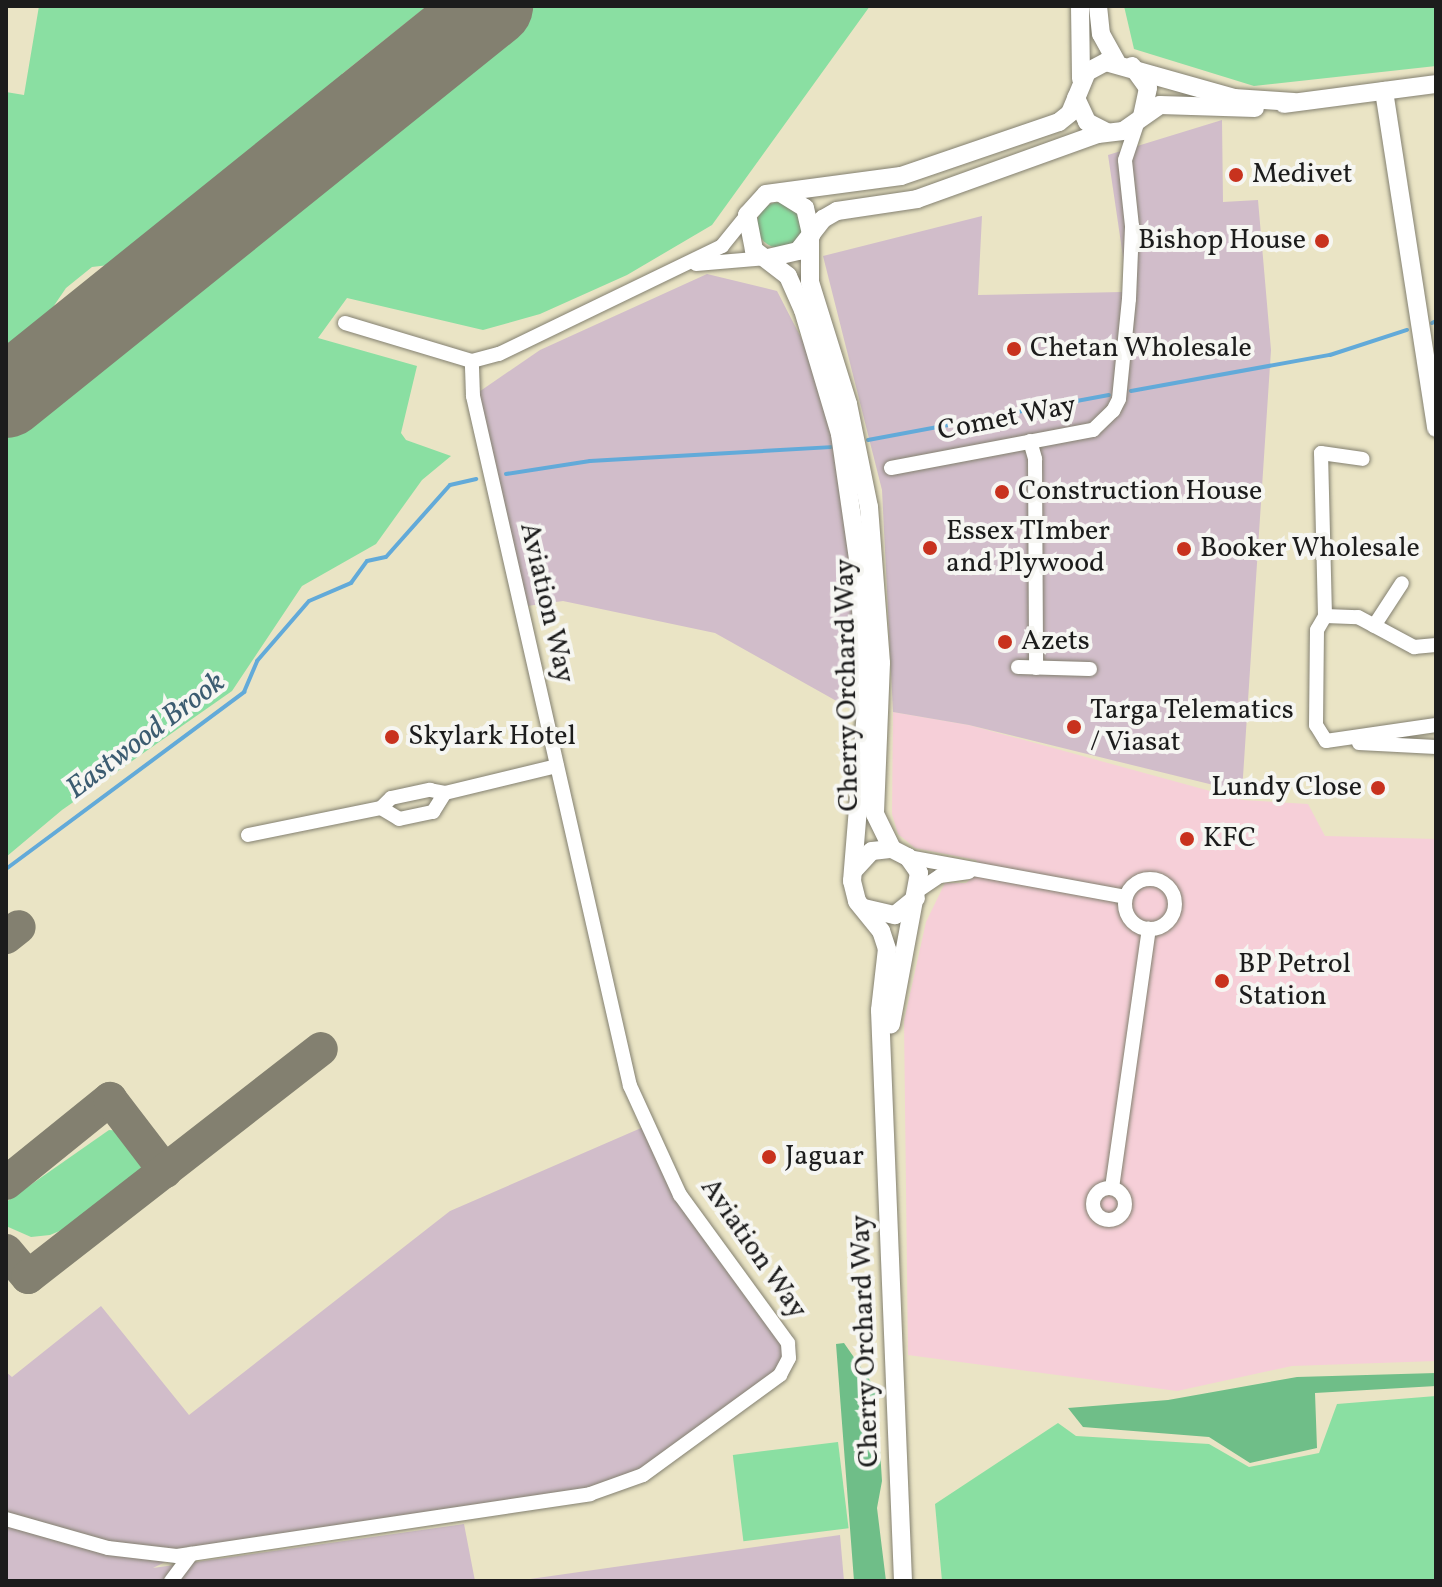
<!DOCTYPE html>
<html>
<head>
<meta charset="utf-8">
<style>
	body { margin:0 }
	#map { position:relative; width:1442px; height:1587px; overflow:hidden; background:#eae4c5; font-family:Vollkorn,serif }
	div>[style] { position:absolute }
	.built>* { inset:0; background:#f6cfd8 }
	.industrial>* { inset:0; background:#d1bdca }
	.green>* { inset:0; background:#8adfa2; transform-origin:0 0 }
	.round { border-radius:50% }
	.forest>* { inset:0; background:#6fbe88 }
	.stream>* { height:4px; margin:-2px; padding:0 2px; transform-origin:2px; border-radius:2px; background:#62aad9 }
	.taxiway>* { height:34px; margin:-17px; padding:0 17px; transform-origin:17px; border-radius:17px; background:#838070 }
	.runway>* { height:82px; margin:-41px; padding:0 41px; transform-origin:41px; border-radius:41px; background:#838070 }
	.roads { filter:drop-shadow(0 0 2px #838070) drop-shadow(0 0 2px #838070) }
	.street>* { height:14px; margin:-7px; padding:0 7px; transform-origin:7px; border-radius:7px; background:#fff }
	.street>.ring { margin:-7px; padding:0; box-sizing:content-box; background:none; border:14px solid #fff; border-radius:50% }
	.secondary>* { height:18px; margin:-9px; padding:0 9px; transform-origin:9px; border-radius:9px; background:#fff }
	.dots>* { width:22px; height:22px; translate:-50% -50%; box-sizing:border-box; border:4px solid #f6f6f2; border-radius:50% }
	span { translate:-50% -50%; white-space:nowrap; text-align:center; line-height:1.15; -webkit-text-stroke:8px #f6f6f2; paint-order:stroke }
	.poi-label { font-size:28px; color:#1c1c1c }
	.left { translate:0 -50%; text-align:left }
	.right { translate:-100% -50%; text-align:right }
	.street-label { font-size:28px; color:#1c1c1c }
	.water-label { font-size:30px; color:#3c5c71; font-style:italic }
	.frame { position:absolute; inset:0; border:8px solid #1c1c1c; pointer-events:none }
</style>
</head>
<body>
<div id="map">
	<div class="built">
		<div style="clip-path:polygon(893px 712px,969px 725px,1243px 800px,1308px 804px,1325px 836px,1436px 839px,1436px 1361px,1292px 1366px,1177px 1391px,908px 1355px,904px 1021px,926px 922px,945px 883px,966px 883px,981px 871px,976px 860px,915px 848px,898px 834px,892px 814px)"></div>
	</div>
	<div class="industrial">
		<div style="clip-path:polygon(1222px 120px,1223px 202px,1258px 200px,1271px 350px,1242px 792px,969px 725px,893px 712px,882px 490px,823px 256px,982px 216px,978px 295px,1122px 292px,1125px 270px,1108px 155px)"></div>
		<div style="clip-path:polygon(707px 274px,777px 291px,811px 357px,839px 467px,855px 567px,858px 663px,849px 708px,715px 633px,563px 601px,520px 607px,473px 396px,540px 350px)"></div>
		<div style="clip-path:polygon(648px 1125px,680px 1195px,788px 1343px,780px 1375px,643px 1475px,590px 1494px,177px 1556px,153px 1568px,464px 1524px,475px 1581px,6px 1581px,6px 1372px,12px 1377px,101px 1306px,189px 1415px,450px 1211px)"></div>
		<div style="clip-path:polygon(840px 1535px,844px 1581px,516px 1581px)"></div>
	</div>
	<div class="green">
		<div style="clip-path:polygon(39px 6px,427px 6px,342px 74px,347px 80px,109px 265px,92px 267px,66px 288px,49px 313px,6px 346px,6px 92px,24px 95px)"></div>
		<div style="clip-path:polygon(527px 6px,870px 6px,712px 225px,627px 275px,540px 314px,483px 330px,347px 298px,318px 338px,417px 366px,401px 433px,406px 440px,451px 456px,422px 480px,376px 544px,302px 586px,232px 691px,62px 810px,6px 857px,6px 435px,112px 349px,131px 344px,163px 310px,512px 27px,508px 21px)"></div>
		<div style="clip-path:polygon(1124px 6px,1436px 6px,1436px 66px,1254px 86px,1134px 49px)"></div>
		<div class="round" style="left:757px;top:202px;width:46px;height:46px"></div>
		<div style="clip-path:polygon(109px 1130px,124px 1131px,146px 1158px,144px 1169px,69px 1227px,50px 1235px,31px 1237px,6px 1226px,6px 1202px)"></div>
		<div style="clip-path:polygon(1436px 1396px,1436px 1581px,942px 1581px,935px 1504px,1058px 1423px,1076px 1436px,1209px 1444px,1249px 1467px,1319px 1453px,1337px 1404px)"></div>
		<div style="left:838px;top:1442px;width:87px;height:106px;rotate:83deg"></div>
	</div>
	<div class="forest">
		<div style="clip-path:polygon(844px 1343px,876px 1389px,882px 1481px,877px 1508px,886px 1581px,854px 1581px,836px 1344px)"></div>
		<div style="clip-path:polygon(1436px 1373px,1436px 1386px,1315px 1393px,1317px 1448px,1250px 1463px,1209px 1437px,1083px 1427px,1068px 1408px,1168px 1400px,1297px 1377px)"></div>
	</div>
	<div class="stream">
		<div style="left:1432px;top:323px;width:4px;rotate:-27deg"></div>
		<div style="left:1131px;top:391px;width:202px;rotate:-10.3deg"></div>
		<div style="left:1330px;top:355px;width:81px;rotate:-18deg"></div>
		<div style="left:868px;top:440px;width:245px;rotate:-10.6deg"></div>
		<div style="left:506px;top:474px;width:85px;rotate:-8.8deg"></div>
		<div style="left:590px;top:461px;width:241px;rotate:-3.3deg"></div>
		<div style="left:6px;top:869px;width:297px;rotate:-36.6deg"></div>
		<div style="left:244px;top:692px;width:34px;rotate:-67deg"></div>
		<div style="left:257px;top:661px;width:79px;rotate:-49.1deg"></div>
		<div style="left:309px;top:601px;width:46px;rotate:-23.2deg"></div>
		<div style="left:351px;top:583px;width:27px;rotate:-54deg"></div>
		<div style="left:367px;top:561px;width:19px;rotate:-12deg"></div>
		<div style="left:386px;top:557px;width:96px;rotate:-48.4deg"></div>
		<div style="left:450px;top:485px;width:27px;rotate:-13deg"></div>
	</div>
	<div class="taxiway">
		<div style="left:6px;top:937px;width:16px;rotate:-38deg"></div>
		<div style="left:6px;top:1183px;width:134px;rotate:-38.9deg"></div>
		<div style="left:110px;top:1099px;width:91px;rotate:52.6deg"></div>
		<div style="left:6px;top:1251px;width:34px;rotate:50deg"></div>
		<div style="left:28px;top:1277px;width:371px;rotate:-37.9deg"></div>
	</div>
	<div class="runway">
		<div style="left:6px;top:397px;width:624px;rotate:-38.82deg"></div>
	</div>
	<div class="roads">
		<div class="street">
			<div style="left:696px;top:264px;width:71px;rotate:-4.8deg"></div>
			<div style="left:345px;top:323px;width:133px;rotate:16.7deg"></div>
			<div style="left:472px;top:361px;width:28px;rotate:-15deg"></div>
			<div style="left:499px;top:354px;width:248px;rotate:-25.8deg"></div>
			<div style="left:722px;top:246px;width:40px;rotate:-51deg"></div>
			<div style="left:1030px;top:441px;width:19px;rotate:74deg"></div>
			<div style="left:1035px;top:459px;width:209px;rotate:89.7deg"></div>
			<div style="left:891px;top:468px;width:206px;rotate:-10.7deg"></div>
			<div style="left:1093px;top:430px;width:28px;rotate:-44deg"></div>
			<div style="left:1113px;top:411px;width:13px;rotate:-63deg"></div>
			<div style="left:1119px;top:399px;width:100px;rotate:-84.3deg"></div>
			<div style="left:1129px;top:299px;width:73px;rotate:-87.6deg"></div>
			<div style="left:1132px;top:226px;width:66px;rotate:-96.1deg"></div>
			<div style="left:1125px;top:160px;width:41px;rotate:-71.6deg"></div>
			<div style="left:1325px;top:616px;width:33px;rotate:2deg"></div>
			<div style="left:1358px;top:617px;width:64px;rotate:28.2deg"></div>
			<div style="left:1414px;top:647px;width:22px;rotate:-5deg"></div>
			<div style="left:1374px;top:626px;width:51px;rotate:-56.9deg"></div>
			<div style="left:1018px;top:667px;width:72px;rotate:1.6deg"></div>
			<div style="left:1326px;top:741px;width:19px;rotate:-122deg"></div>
			<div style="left:1316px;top:725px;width:95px;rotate:-89.4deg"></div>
			<div style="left:1317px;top:630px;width:16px;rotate:-60deg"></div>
			<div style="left:1325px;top:616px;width:163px;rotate:-91.4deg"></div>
			<div style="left:1321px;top:453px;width:42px;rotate:8.1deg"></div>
			<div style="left:1326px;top:741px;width:111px;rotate:-8.3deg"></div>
			<div style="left:1359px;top:743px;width:77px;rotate:3deg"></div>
			<div style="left:381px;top:808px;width:21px;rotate:31deg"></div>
			<div style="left:399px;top:819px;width:35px;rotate:-12deg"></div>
			<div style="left:433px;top:812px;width:22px;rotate:-58deg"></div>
			<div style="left:248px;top:835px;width:136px;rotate:-11.5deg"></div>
			<div style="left:381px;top:808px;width:14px;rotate:-45deg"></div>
			<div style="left:391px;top:798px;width:40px;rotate:-12deg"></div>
			<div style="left:430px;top:790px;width:15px;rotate:11deg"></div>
			<div style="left:445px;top:793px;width:115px;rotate:-13.6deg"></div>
			<div style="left:908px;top:857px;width:221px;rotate:10.4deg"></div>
			<div class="ring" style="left:1125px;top:879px;width:36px;height:36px"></div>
			<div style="left:919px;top:890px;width:25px;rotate:-34deg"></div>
			<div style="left:940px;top:876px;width:29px;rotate:-8deg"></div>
			<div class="ring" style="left:1093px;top:1188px;width:18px;height:18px"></div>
			<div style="left:1112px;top:1188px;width:262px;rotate:-81.9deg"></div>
			<div style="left:6px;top:1519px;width:106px;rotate:15.9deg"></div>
			<div style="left:108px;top:1548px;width:69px;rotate:6.6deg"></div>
			<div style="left:177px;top:1556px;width:418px;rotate:-8.5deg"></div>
			<div style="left:590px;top:1494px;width:56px;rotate:-19.7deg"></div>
			<div style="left:643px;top:1475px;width:170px;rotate:-36.1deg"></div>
			<div style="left:780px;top:1375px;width:19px;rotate:-62deg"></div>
			<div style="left:789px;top:1358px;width:15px;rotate:-94deg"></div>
			<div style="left:788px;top:1343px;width:183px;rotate:-126.1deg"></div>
			<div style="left:680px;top:1195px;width:120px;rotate:-114.6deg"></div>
			<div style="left:630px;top:1086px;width:708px;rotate:-102.82deg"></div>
			<div style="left:473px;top:396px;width:35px;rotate:-92deg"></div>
			<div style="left:171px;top:1581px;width:34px;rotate:-53deg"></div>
		</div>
		<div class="secondary">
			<div style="left:1080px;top:6px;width:73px;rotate:89.2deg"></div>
			<div style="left:1098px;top:6px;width:28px;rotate:84deg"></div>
			<div style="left:1101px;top:34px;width:31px;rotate:61deg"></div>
			<div style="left:1132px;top:66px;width:27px;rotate:54deg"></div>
			<div style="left:1148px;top:88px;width:29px;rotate:102deg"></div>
			<div style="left:1384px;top:91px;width:341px;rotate:81.2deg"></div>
			<div style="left:1076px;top:98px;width:26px;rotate:65deg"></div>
			<div style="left:1087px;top:122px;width:22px;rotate:27deg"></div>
			<div style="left:1284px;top:104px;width:153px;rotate:-7.5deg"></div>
			<div style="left:781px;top:193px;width:28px;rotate:32deg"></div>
			<div style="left:805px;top:208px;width:28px;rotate:77deg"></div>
			<div style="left:810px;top:238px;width:44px;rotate:90deg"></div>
			<div style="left:810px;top:282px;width:128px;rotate:72.7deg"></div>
			<div style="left:848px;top:404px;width:105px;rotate:78.5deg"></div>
			<div style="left:869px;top:507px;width:156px;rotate:85.6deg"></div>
			<div style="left:881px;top:663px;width:151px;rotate:92.3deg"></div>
			<div style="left:875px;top:814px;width:39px;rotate:64deg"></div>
			<div style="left:768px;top:258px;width:31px;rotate:-13deg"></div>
			<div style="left:798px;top:251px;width:41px;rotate:-52deg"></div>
			<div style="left:823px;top:219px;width:16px;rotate:-30deg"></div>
			<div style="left:837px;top:211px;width:81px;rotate:-8.5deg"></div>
			<div style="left:917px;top:199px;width:192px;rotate:-19.8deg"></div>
			<div style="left:1098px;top:134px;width:25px;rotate:-7deg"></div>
			<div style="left:1123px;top:131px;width:45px;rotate:-35.1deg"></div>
			<div style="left:1160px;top:105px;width:95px;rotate:1.8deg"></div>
			<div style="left:854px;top:870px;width:26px;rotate:-47deg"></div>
			<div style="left:872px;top:851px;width:20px;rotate:-6deg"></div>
			<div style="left:892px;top:849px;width:18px;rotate:27deg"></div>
			<div style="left:908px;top:857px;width:19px;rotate:55deg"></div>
			<div style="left:919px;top:873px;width:154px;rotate:100.5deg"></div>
			<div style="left:864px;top:908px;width:32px;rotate:13deg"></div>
			<div style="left:895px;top:915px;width:27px;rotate:-39deg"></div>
			<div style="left:903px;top:1581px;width:571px;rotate:-92.31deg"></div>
			<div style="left:880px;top:1010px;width:61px;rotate:-83.5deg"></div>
			<div style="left:887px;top:949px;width:19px;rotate:-108deg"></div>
			<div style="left:881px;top:931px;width:38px;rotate:-129deg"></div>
			<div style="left:857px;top:901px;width:21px;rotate:-104deg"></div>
			<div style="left:852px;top:881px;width:172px;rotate:-85.3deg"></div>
			<div style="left:866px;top:710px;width:144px;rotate:-92.8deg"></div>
			<div style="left:859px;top:566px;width:133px;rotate:-98.2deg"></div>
			<div style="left:840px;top:434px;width:129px;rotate:-106.6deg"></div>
			<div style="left:803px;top:310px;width:37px;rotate:-114deg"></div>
			<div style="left:788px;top:276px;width:43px;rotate:-142.6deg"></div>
			<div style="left:754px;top:250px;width:36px;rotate:-101deg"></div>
			<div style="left:747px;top:215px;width:28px;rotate:-48deg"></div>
			<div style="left:766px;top:194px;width:136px;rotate:-7.6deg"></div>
			<div style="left:901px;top:176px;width:167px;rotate:-18.9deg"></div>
			<div style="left:1059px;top:122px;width:14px;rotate:-39deg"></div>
			<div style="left:1070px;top:113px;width:44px;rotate:-67.5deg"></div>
			<div style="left:1087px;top:72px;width:21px;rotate:-28deg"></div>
			<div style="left:1106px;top:62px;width:133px;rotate:15.7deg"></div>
			<div style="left:1234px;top:98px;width:60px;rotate:3.8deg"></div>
		</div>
	</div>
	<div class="dots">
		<div style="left:1236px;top:175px;background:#c8321e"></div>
		<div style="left:1322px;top:241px;background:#c8321e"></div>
		<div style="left:1014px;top:349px;background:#c8321e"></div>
		<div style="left:1002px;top:492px;background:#c8321e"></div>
		<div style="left:930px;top:548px;background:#c8321e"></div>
		<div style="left:1184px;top:549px;background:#c8321e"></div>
		<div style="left:1005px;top:642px;background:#c8321e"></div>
		<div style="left:1074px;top:727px;background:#c8321e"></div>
		<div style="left:392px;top:737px;background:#c8321e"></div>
		<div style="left:1378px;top:788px;background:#c8321e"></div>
		<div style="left:1187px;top:839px;background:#c8321e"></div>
		<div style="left:1222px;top:981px;background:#c8321e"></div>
		<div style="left:769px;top:1157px;background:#c8321e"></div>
	</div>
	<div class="poi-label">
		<span class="left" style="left:1252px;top:175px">Medivet</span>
		<span class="right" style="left:1306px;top:241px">Bishop House</span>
		<span class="left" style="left:1030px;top:349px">Chetan Wholesale</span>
		<span class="left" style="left:1018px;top:492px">Construction House</span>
		<span class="left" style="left:946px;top:548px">Essex TImber<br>and Plywood</span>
		<span class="left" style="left:1200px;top:549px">Booker Wholesale</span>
		<span class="left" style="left:1021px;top:642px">Azets</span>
		<span class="left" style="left:1090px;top:727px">Targa Telematics<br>/ Viasat</span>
		<span class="left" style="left:408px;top:737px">Skylark Hotel</span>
		<span class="right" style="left:1362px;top:788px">Lundy Close</span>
		<span class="left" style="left:1203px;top:839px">KFC</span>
		<span class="left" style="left:1238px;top:981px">BP Petrol<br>Station</span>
		<span class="left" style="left:785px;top:1157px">Jaguar</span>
	</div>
	<div class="street-label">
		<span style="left:1007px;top:419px;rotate:-11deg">Comet Way</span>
		<span style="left:546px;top:603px;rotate:77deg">Aviation Way</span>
		<span style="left:848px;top:685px;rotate:-91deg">Cherry Orchard Way</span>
		<span style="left:753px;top:1249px;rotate:55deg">Aviation Way</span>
		<span style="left:866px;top:1341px;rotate:-92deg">Cherry Orchard Way</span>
	</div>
	<div class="water-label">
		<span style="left:146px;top:736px;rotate:-37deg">Eastwood Brook</span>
	</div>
	<div class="frame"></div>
</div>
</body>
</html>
